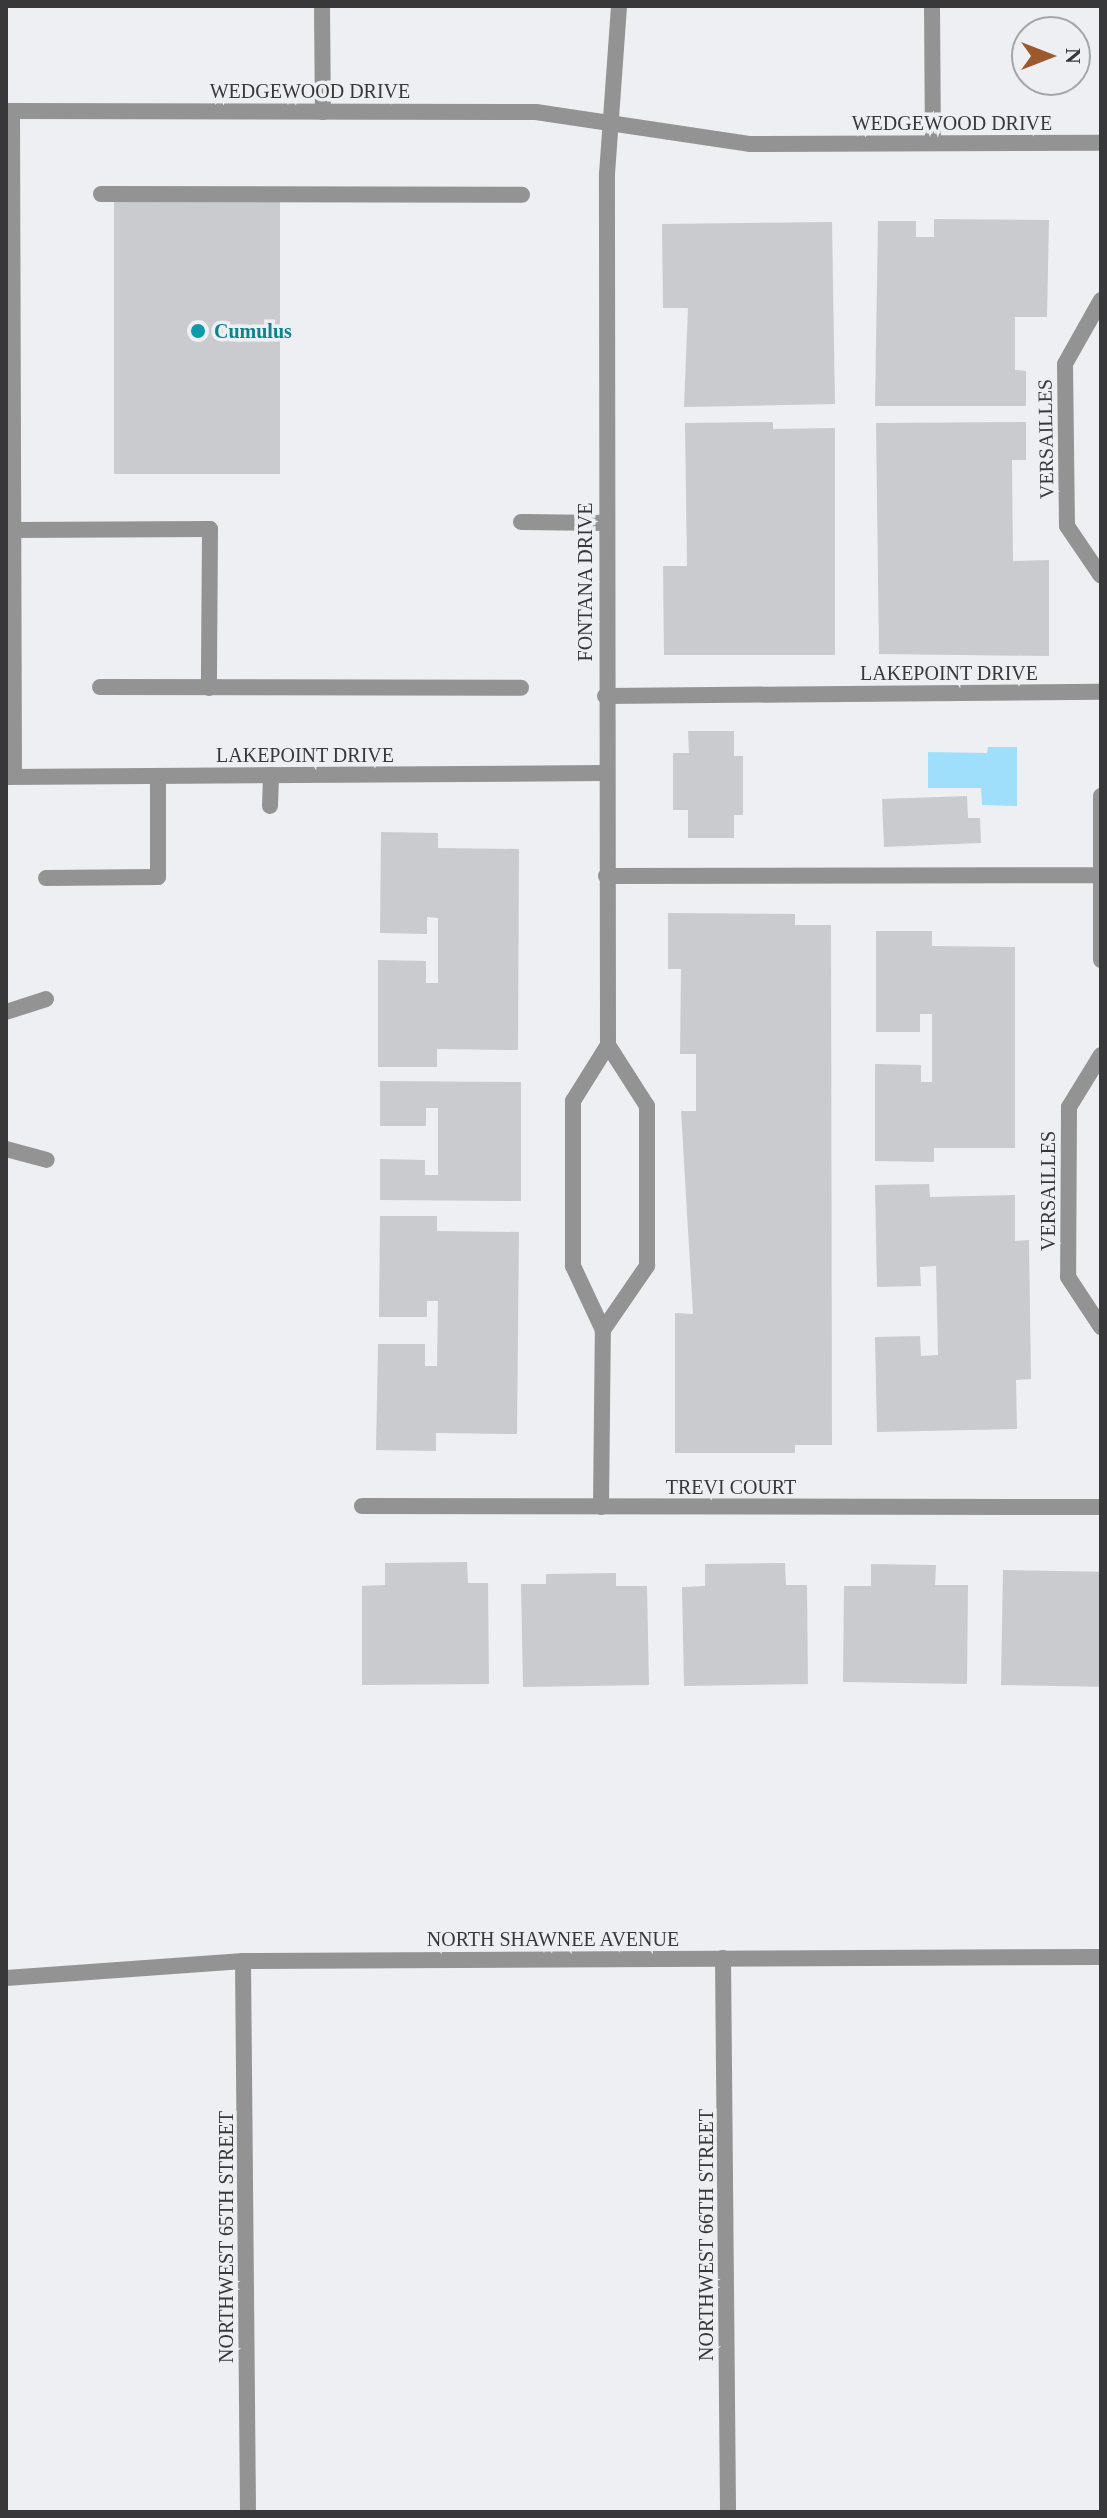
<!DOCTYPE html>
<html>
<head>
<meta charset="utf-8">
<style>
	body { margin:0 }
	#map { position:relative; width:1107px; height:2518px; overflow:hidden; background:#edeff2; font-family:Georgia,serif }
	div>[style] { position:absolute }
	.water>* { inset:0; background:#a0dffb }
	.building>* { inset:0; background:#c9cbcf; transform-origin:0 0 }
	.lane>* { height:16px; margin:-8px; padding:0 8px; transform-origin:8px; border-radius:8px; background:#929392 }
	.street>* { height:16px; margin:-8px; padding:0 8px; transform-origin:8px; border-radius:8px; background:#929392 }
	.dots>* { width:22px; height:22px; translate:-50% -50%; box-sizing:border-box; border:4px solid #edeff2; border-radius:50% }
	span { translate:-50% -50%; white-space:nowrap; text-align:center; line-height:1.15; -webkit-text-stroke:7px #edeff2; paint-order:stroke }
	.street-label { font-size:20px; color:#38383a }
	.culture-label { font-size:20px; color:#0d838f; font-weight:700 }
	.left { translate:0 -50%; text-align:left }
	.frame { position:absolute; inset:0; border:8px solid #38383a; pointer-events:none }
	.north { position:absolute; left:1011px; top:16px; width:80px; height:80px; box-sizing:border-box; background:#edeff2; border:2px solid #a5a6a8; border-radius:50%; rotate:90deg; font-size:22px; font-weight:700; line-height:32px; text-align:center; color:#38383a }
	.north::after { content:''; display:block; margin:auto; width:28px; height:36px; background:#9d592b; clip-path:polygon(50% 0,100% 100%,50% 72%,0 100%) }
</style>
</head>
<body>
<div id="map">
	<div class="water">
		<div style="clip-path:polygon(988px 747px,1017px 747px,1017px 806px,982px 805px,981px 788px,928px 788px,928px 752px,987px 753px)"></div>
	</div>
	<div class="building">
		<div style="left:114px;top:189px;width:166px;height:285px"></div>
		<div style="clip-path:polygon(934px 219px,1049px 220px,1047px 317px,1015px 317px,1015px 370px,1026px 371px,1026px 406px,875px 406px,878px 221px,916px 221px,916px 237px,934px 237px)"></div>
		<div style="clip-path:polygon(832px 222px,835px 404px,684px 407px,688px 308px,663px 308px,662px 224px)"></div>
		<div style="clip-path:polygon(773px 422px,773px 429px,835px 428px,835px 655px,664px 655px,663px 566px,687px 566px,685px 423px)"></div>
		<div style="clip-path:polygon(1026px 422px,1026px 460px,1012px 460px,1013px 561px,1049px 560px,1049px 656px,879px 654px,876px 423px)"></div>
		<div style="clip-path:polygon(688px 731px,734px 731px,734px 756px,743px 756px,743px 815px,734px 815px,734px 838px,688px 838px,688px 810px,673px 810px,673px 753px,689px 753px)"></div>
		<div style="clip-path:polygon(967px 796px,968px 818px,980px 818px,981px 843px,884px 847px,882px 799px)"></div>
		<div style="clip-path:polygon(381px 832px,438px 833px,438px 848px,519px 849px,518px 1050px,437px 1049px,437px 1067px,378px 1067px,378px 960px,426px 961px,426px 983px,438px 983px,438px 918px,427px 917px,427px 934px,380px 933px)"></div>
		<div style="clip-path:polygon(668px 913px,795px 914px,795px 925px,831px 925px,832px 1445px,795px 1445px,795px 1453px,675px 1453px,675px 1313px,693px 1314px,681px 1111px,696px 1111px,696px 1054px,680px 1054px,681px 969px,668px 969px)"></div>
		<div style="clip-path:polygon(876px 931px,932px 931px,932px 946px,1015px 947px,1015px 1148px,934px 1148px,934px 1162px,875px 1161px,875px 1064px,921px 1065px,921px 1082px,932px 1082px,932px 1014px,920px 1014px,920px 1032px,876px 1032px)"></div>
		<div style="clip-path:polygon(380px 1081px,521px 1082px,521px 1201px,380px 1200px,380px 1159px,425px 1160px,425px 1175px,438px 1175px,438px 1108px,426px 1108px,426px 1126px,380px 1126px)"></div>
		<div style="clip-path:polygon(929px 1184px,930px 1197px,1015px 1195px,1015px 1241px,1029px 1240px,1031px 1379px,1016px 1380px,1017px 1429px,877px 1432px,875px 1337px,920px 1336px,921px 1356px,938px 1355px,936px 1266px,920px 1267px,921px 1286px,877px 1287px,875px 1185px)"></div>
		<div style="clip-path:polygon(380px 1216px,437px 1216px,437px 1231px,519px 1232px,517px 1434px,436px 1433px,436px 1451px,376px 1450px,378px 1344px,425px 1344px,425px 1366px,437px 1366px,438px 1301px,427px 1301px,427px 1317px,379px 1317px)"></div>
		<div style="clip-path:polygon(467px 1562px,468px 1583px,488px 1583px,489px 1684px,362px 1685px,362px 1586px,385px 1585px,385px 1563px)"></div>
		<div style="clip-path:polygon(785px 1563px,786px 1585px,807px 1585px,808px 1684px,684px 1686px,682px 1587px,705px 1586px,705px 1564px)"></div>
		<div style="clip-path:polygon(871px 1564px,936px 1565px,935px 1585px,968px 1585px,967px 1684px,843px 1682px,844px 1586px,871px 1586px)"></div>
		<div style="left:1003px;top:1570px;width:98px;height:115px;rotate:1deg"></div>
		<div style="clip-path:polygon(616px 1573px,616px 1586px,647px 1586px,649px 1685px,523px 1687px,521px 1584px,546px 1584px,546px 1574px)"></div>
	</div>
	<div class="lane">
		<div style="left:322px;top:6px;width:106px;rotate:89.5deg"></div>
		<div style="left:101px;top:194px;width:421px;rotate:0.1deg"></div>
		<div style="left:521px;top:522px;width:83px;rotate:0.7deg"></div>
		<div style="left:13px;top:530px;width:197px;rotate:-0.3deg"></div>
		<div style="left:210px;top:529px;width:159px;rotate:90.4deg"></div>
		<div style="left:100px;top:687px;width:421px;rotate:0.1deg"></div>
		<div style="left:270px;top:806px;width:31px;rotate:-88deg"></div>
		<div style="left:46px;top:878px;width:112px;rotate:-0.5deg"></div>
		<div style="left:158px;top:877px;width:101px;rotate:-90deg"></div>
		<div style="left:6px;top:1012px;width:42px;rotate:-18deg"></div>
		<div style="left:6px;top:1149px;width:42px;rotate:15deg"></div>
	</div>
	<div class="street">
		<div style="left:932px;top:6px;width:137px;rotate:89.6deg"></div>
		<div style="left:6px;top:111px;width:530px;rotate:0.11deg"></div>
		<div style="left:536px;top:112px;width:217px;rotate:8.5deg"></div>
		<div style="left:751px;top:144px;width:350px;rotate:-0.2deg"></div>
		<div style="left:12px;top:111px;width:665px;rotate:89.83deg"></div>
		<div style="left:1101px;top:300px;width:73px;rotate:119.4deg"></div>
		<div style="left:1065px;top:364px;width:162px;rotate:89.3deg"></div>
		<div style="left:1067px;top:526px;width:60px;rotate:55.8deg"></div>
		<div style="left:605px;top:696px;width:496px;rotate:-0.5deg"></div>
		<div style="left:6px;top:777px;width:598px;rotate:-0.38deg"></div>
		<div style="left:1101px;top:796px;width:164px;rotate:90deg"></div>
		<div style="left:606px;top:876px;width:494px;rotate:-0.1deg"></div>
		<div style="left:1101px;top:1055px;width:61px;rotate:121.6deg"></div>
		<div style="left:1069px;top:1107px;width:170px;rotate:90.3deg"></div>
		<div style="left:1068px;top:1277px;width:60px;rotate:56.6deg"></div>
		<div style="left:603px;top:1330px;width:78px;rotate:-55.5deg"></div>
		<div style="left:647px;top:1266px;width:160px;rotate:-90deg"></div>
		<div style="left:647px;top:1106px;width:72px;rotate:-122.6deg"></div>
		<div style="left:362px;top:1506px;width:739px;rotate:0.08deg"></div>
		<div style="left:601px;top:1507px;width:177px;rotate:-89.4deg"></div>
		<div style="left:603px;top:1330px;width:71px;rotate:-115.1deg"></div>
		<div style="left:573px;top:1266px;width:165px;rotate:-90deg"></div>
		<div style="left:573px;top:1101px;width:66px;rotate:-58deg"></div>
		<div style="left:608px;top:1045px;width:871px;rotate:-90.07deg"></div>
		<div style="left:607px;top:174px;width:168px;rotate:-85.9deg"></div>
		<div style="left:723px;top:1958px;width:554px;rotate:89.48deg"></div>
		<div style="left:243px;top:1961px;width:551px;rotate:89.48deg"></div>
		<div style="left:6px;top:1978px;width:238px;rotate:-4.1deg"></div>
		<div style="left:243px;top:1961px;width:858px;rotate:-0.27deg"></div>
	</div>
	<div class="dots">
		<div style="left:198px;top:331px;background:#0f9aa8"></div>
	</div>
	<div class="street-label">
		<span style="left:310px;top:91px">WEDGEWOOD DRIVE</span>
		<span style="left:952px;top:123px">WEDGEWOOD DRIVE</span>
		<span style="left:1046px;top:439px;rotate:-91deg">VERSAILLES</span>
		<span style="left:585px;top:582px;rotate:-90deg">FONTANA DRIVE</span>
		<span style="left:949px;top:673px">LAKEPOINT DRIVE</span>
		<span style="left:305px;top:755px">LAKEPOINT DRIVE</span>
		<span style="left:1048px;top:1191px;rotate:-90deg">VERSAILLES</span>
		<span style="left:731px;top:1487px">TREVI COURT</span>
		<span style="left:553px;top:1939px">NORTH SHAWNEE AVENUE</span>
		<span style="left:706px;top:2235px;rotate:-90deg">NORTHWEST 66TH STREET</span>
		<span style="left:226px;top:2237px;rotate:-90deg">NORTHWEST 65TH STREET</span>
	</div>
	<div class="culture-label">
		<span class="left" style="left:214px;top:331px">Cumulus</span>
	</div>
	<div class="frame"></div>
	<div class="north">N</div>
</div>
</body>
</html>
